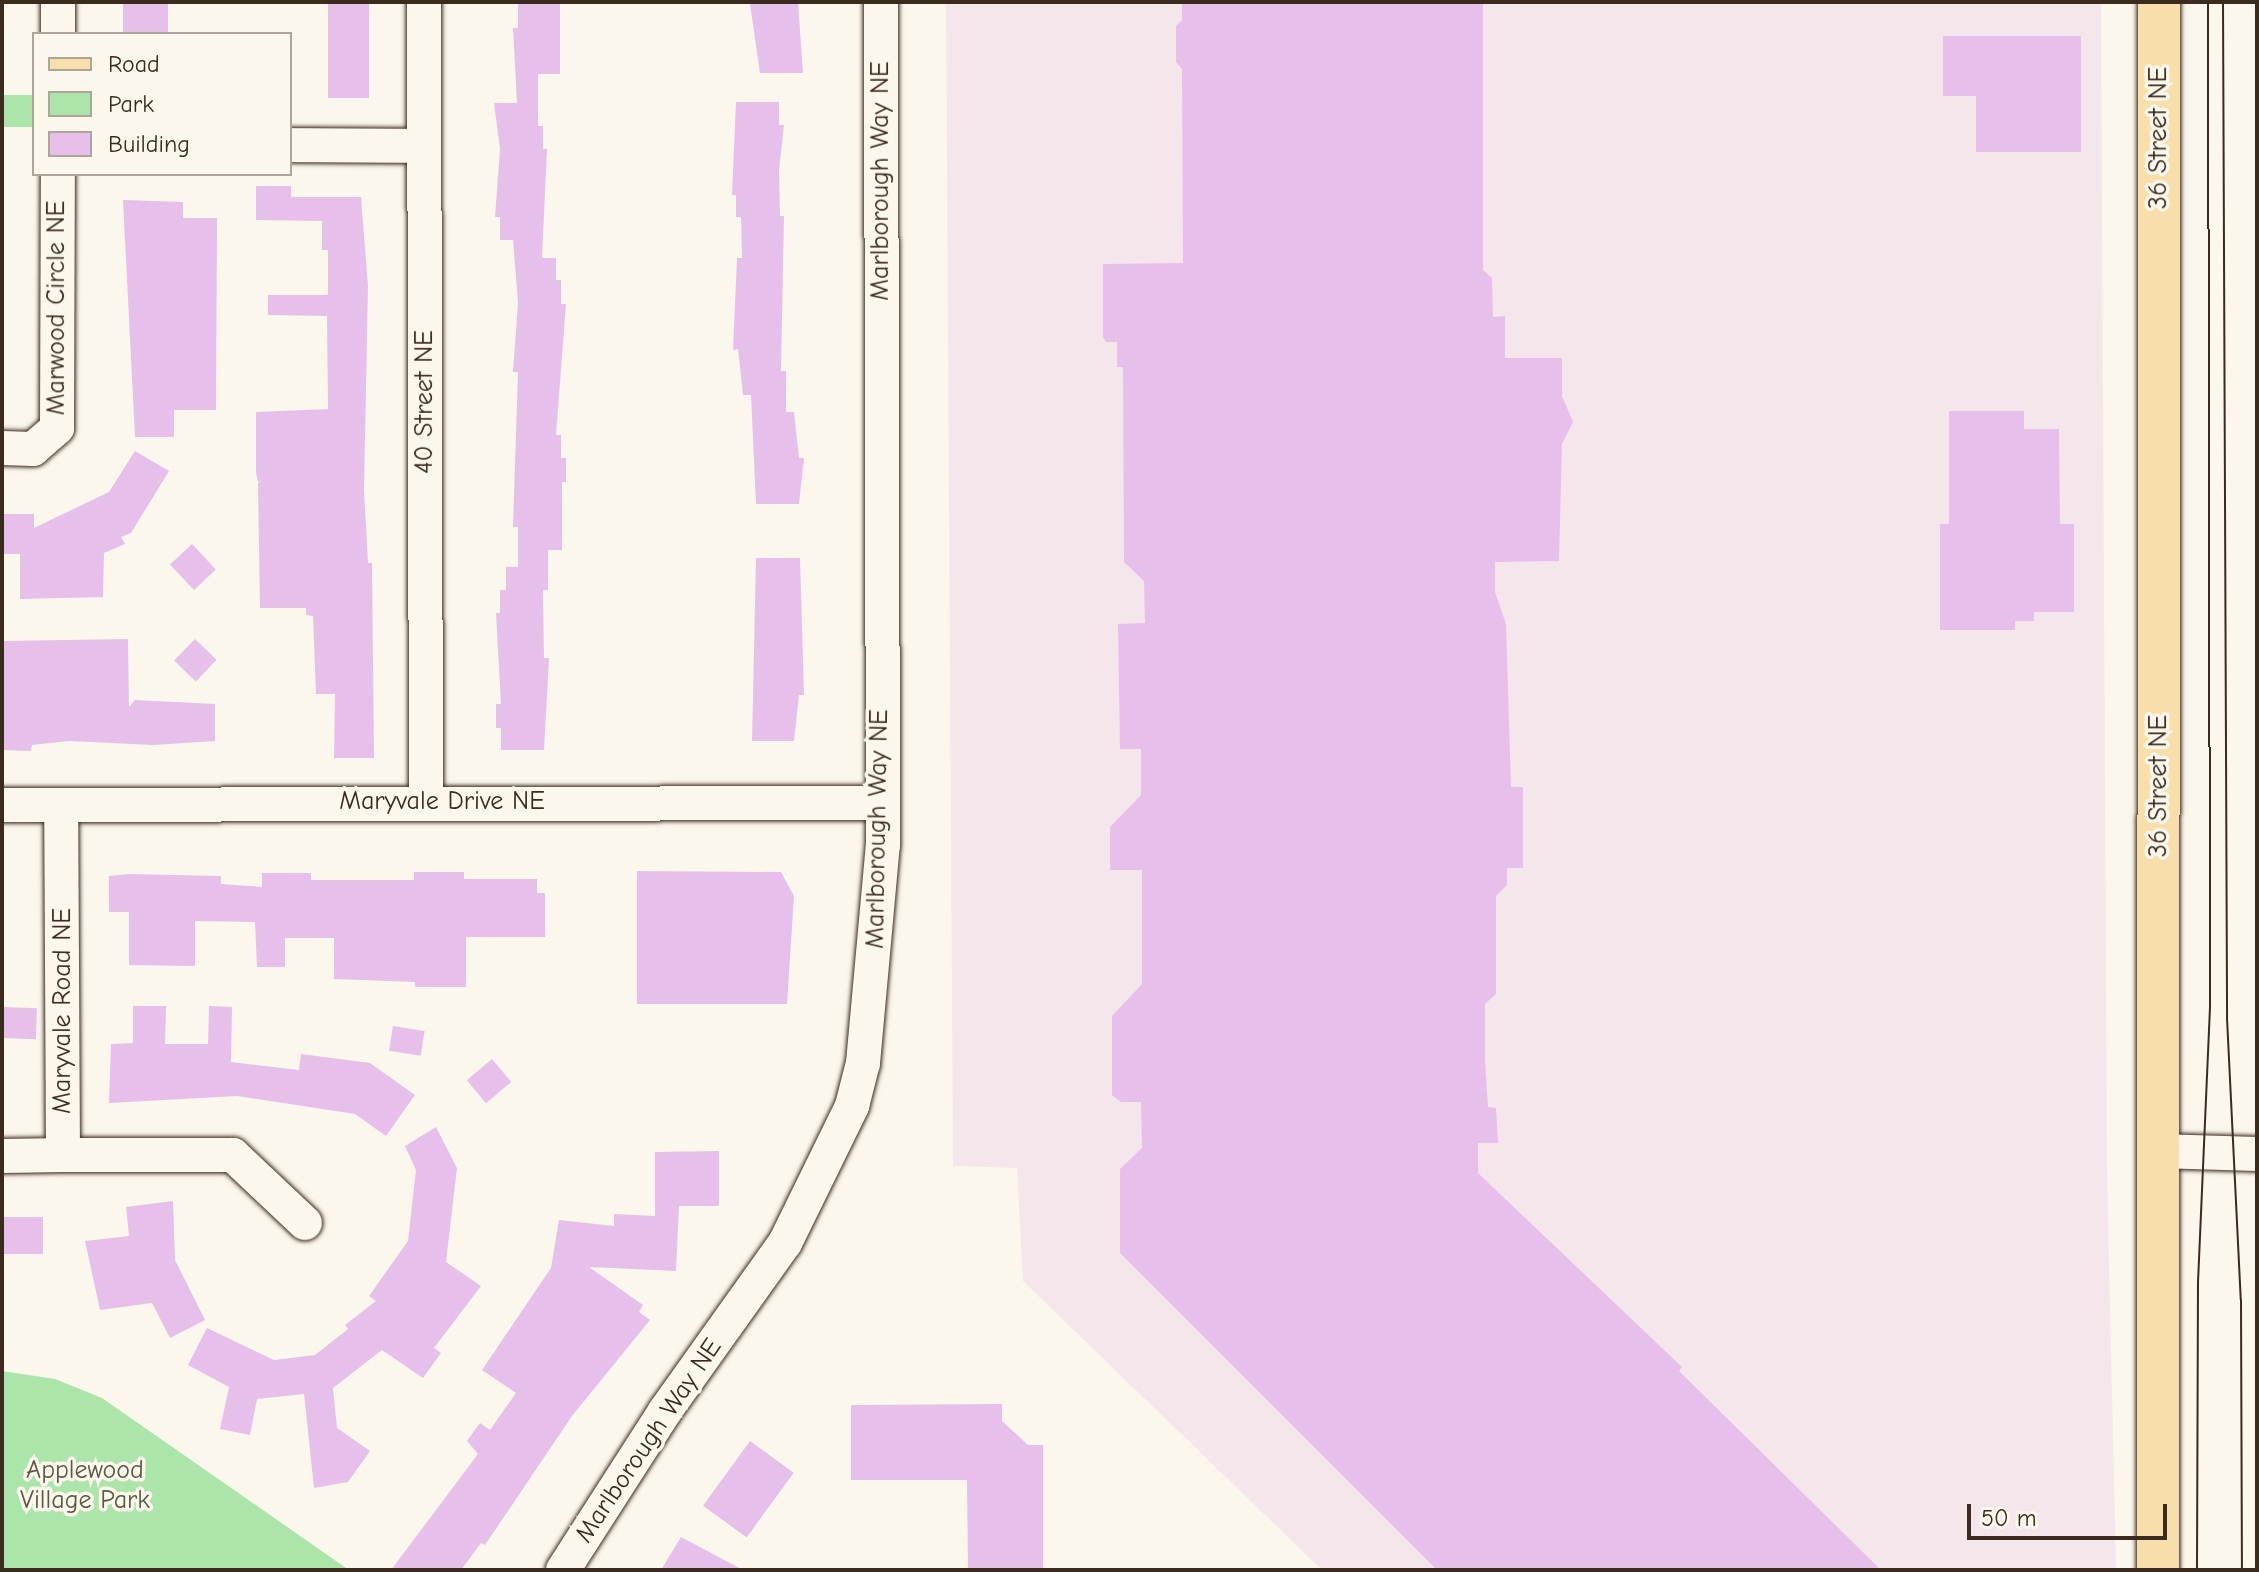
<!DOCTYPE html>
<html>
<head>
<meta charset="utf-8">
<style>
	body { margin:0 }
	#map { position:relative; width:2259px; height:1572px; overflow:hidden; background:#fbf7ec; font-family:"Comic Neue",sans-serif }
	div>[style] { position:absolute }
	.built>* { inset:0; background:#f5e6eb }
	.green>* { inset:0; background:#ace5a9; transform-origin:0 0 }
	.building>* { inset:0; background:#e6c0ea; transform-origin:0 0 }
	.roads { filter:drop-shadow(0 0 2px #3b2a1e) drop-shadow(0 0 2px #3b2a1e) }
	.minor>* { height:34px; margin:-17px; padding:0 17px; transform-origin:17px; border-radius:17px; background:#fbf7ec }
	.major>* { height:42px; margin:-21px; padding:0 21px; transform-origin:21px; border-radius:21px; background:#f8deab }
	.tram>* { height:2px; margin:-1px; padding:0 1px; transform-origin:1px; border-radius:1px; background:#3b2a1e }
	span { translate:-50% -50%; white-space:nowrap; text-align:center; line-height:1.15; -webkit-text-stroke:7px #fbf7ec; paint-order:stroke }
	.street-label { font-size:26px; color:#3b2a1e }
	.park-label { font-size:26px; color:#575941 }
	.frame { position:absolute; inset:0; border:4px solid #3b2a1e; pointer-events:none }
	.legend { position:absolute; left:32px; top:32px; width:260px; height:144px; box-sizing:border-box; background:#fbf7ec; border:2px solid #aea59a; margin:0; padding:10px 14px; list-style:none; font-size:24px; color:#3b2a1e }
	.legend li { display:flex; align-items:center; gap:16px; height:40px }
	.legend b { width:40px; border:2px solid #aea59a }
	.scale { position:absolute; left:1967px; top:1504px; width:200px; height:36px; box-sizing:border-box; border:4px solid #3b2a1e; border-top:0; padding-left:10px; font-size:24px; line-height:28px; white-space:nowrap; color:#3b2a1e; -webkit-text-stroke:6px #fbf7ec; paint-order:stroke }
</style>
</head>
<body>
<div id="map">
	<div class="built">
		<div style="clip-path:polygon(946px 2px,2101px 2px,2107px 1174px,2116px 1570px,1322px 1570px,1023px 1281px,1017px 1168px,953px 1166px)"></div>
	</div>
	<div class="green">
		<div style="left:2px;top:95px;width:30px;height:32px"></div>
		<div style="clip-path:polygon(2px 1371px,55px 1379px,102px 1398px,349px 1570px,2px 1570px)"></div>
	</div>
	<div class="building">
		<div style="left:123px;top:2px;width:45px;height:31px"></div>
		<div style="left:328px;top:2px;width:41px;height:96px"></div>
		<div style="clip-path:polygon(522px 2px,560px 2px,560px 74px,538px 74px,538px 126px,543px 126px,543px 149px,547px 149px,542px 258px,556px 258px,556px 280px,561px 280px,561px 304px,566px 304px,556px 435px,561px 435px,561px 458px,566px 458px,566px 482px,562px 482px,562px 550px,548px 550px,548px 590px,543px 590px,544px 658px,549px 658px,544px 750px,501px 750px,501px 728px,496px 728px,496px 704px,501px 704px,496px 613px,500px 613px,500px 590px,506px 590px,506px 567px,518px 567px,518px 527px,513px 527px,518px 372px,513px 372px,518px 303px,513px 240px,500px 240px,500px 217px,495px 217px,500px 149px,494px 103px,517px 103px,513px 28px,518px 28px,518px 4px)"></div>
		<div style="clip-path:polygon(798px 2px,803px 73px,760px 73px,750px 4px)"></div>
		<div style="clip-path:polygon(1182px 2px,1483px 2px,1483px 270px,1492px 278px,1493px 317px,1505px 316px,1505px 358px,1562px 358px,1562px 396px,1573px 422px,1562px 444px,1559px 561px,1495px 562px,1495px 592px,1506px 624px,1511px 787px,1523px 787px,1523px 868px,1507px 868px,1507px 885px,1496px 896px,1496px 994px,1485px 1004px,1485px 1060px,1488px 1107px,1496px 1108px,1498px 1143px,1478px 1143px,1478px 1173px,1682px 1367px,1679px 1371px,1881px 1570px,1437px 1570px,1120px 1253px,1120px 1169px,1142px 1148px,1141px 1102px,1121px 1102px,1112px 1095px,1112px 1016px,1142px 984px,1142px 870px,1110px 870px,1110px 827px,1141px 795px,1141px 749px,1120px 749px,1118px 624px,1145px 623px,1144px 581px,1124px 562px,1123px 367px,1117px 367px,1117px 342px,1106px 342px,1103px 337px,1103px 264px,1183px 263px,1182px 69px,1176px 62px,1176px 26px,1182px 20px)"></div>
		<div style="clip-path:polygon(1943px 36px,2081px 36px,2081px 152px,1976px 152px,1976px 96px,1943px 96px)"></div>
		<div style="clip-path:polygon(736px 102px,779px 102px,779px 125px,784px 125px,779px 171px,780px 216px,784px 216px,781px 371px,786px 371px,786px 412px,794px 412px,799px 458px,804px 458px,799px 504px,756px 504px,751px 395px,743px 395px,738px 349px,733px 350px,737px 258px,742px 258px,741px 217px,736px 217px,736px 195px,732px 195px)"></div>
		<div style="clip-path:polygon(256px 186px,291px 186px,291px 197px,361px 197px,368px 286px,364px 490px,368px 563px,372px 563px,374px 758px,334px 758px,335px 694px,316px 694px,313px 616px,306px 615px,306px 608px,260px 608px,258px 483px,262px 480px,258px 482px,256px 473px,256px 412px,328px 409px,327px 316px,268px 315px,268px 295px,328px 295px,328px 250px,322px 250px,322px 221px,256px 220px)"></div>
		<div style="clip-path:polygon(123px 200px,183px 202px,183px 218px,217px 218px,216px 410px,174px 410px,174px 437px,135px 437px)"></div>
		<div style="clip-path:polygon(1949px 411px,2024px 411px,2024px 429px,2059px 429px,2060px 524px,2074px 524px,2074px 612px,2034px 612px,2034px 621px,2015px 621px,2015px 630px,1940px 630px,1940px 524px,1949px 524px)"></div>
		<div style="clip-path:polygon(135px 451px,169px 471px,131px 533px,121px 537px,125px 544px,104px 553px,103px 597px,20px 599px,20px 554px,2px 554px,2px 514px,34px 514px,34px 528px,109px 492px)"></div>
		<div style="left:192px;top:544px;width:35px;height:30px;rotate:47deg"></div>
		<div style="clip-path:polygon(756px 558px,800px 558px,804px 695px,799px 695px,794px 741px,752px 741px)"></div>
		<div style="clip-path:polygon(128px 639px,129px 707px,135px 700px,215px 704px,215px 741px,154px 745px,69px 741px,32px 745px,31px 751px,2px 750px,2px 641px)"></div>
		<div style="left:195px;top:639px;width:30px;height:30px;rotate:44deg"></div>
		<div style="clip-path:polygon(637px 871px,781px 872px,794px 896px,787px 1004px,637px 1004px)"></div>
		<div style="clip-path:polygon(414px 872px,464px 872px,464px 879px,537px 879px,537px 893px,545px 893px,545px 937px,466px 937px,466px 987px,415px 987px,415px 982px,334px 979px,334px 938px,285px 938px,285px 967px,257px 967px,255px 922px,195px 921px,195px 966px,129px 965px,129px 912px,109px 912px,109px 876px,129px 874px,221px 876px,221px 884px,262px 887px,262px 873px,311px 873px,311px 880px,414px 880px)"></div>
		<div style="clip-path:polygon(133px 1006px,166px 1006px,165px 1044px,208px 1044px,209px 1006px,232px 1007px,231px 1062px,299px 1070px,301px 1054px,370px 1063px,415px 1095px,386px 1136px,355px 1114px,237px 1096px,109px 1103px,111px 1044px,133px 1043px)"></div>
		<div style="left:4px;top:1007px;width:33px;height:31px;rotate:2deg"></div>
		<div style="left:393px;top:1026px;width:32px;height:25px;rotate:9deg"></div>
		<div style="left:492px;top:1059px;width:30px;height:33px;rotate:50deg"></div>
		<div style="clip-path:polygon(436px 1127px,457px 1168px,446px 1262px,481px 1286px,434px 1348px,441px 1353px,423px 1378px,382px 1350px,333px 1388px,337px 1428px,370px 1451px,348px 1482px,314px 1488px,304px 1394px,257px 1399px,250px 1435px,220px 1429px,229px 1387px,188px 1365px,207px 1328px,274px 1360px,315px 1355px,348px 1329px,345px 1325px,376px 1301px,369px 1296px,408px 1241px,416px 1170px,405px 1146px)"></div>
		<div style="clip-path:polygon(719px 1151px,719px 1206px,679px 1206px,676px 1271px,589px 1267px,643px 1305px,639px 1312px,650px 1320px,572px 1416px,485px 1545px,481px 1543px,461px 1570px,391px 1570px,478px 1454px,467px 1441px,480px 1423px,490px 1430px,516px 1393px,482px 1370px,551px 1268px,559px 1220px,614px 1226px,614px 1214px,655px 1216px,655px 1152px)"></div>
		<div style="clip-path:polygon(173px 1201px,175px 1260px,205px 1320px,170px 1338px,152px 1303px,100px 1310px,85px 1241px,129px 1236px,126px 1207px)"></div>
		<div style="left:2px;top:1217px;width:41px;height:37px"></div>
		<div style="clip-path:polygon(1002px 1404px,1002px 1421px,1028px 1445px,1043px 1445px,1043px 1570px,968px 1570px,967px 1480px,851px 1480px,851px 1405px)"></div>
		<div style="left:750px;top:1441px;width:54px;height:80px;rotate:36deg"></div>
		<div style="clip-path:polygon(681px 1537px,743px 1570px,661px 1570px)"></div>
	</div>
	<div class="roads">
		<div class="minor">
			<div style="left:58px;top:2px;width:32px;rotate:90deg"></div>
			<div style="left:424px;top:2px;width:800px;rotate:89.86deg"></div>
			<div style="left:290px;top:145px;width:134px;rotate:0.4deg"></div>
			<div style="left:2px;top:448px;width:31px;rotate:2deg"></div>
			<div style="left:33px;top:449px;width:32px;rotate:-41deg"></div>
			<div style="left:57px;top:428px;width:254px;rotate:-89.8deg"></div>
			<div style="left:2px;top:805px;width:880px;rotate:-0.13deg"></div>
			<div style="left:2158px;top:1151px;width:99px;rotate:1.7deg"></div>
			<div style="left:63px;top:1155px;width:170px"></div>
			<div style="left:233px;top:1155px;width:99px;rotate:43.4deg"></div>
			<div style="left:2px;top:1156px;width:61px;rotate:-0.9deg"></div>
			<div style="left:63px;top:1155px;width:349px;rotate:-90.3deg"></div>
			<div style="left:563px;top:1570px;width:189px;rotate:-57.3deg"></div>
			<div style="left:665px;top:1411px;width:206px;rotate:-54.5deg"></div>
			<div style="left:785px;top:1243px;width:153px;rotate:-63.9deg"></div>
			<div style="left:852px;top:1106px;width:44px;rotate:-75.7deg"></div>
			<div style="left:863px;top:1063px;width:219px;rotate:-84.8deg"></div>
			<div style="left:883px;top:845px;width:843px;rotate:-90.14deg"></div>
		</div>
		<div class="major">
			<div style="left:2158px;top:1570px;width:1568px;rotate:-89.96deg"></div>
		</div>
	</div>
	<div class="tram">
		<div style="left:2223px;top:2px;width:1016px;rotate:89.77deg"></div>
		<div style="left:2227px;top:1018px;width:282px;rotate:87.2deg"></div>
		<div style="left:2241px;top:1300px;width:270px;rotate:89.8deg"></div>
		<div style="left:2197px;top:1570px;width:288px;rotate:-89.8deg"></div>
		<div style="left:2198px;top:1282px;width:277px;rotate:-87.5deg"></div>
		<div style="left:2210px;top:1005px;width:1003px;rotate:-90.11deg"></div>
	</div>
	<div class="street-label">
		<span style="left:2159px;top:138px;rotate:-90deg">36 Street NE</span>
		<span style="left:881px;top:181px;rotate:-90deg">Marlborough Way NE</span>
		<span style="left:57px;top:308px;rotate:-90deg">Marwood Circle NE</span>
		<span style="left:425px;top:402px;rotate:-90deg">40 Street NE</span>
		<span style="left:2159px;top:786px;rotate:-90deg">36 Street NE</span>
		<span style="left:442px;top:802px">Maryvale Drive NE</span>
		<span style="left:878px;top:829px;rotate:-89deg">Marlborough Way NE</span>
		<span style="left:63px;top:1011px;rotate:-90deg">Maryvale Road NE</span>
		<span style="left:649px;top:1441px;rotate:-56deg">Marlborough Way NE</span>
	</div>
	<div class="park-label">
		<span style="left:85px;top:1486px">Applewood<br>Village Park</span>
	</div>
	<div class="frame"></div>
	<ul class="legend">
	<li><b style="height:10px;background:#f8deab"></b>Road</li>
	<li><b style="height:22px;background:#ace5a9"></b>Park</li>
	<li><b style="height:22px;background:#e6c0ea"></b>Building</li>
	</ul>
	<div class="scale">50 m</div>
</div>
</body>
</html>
